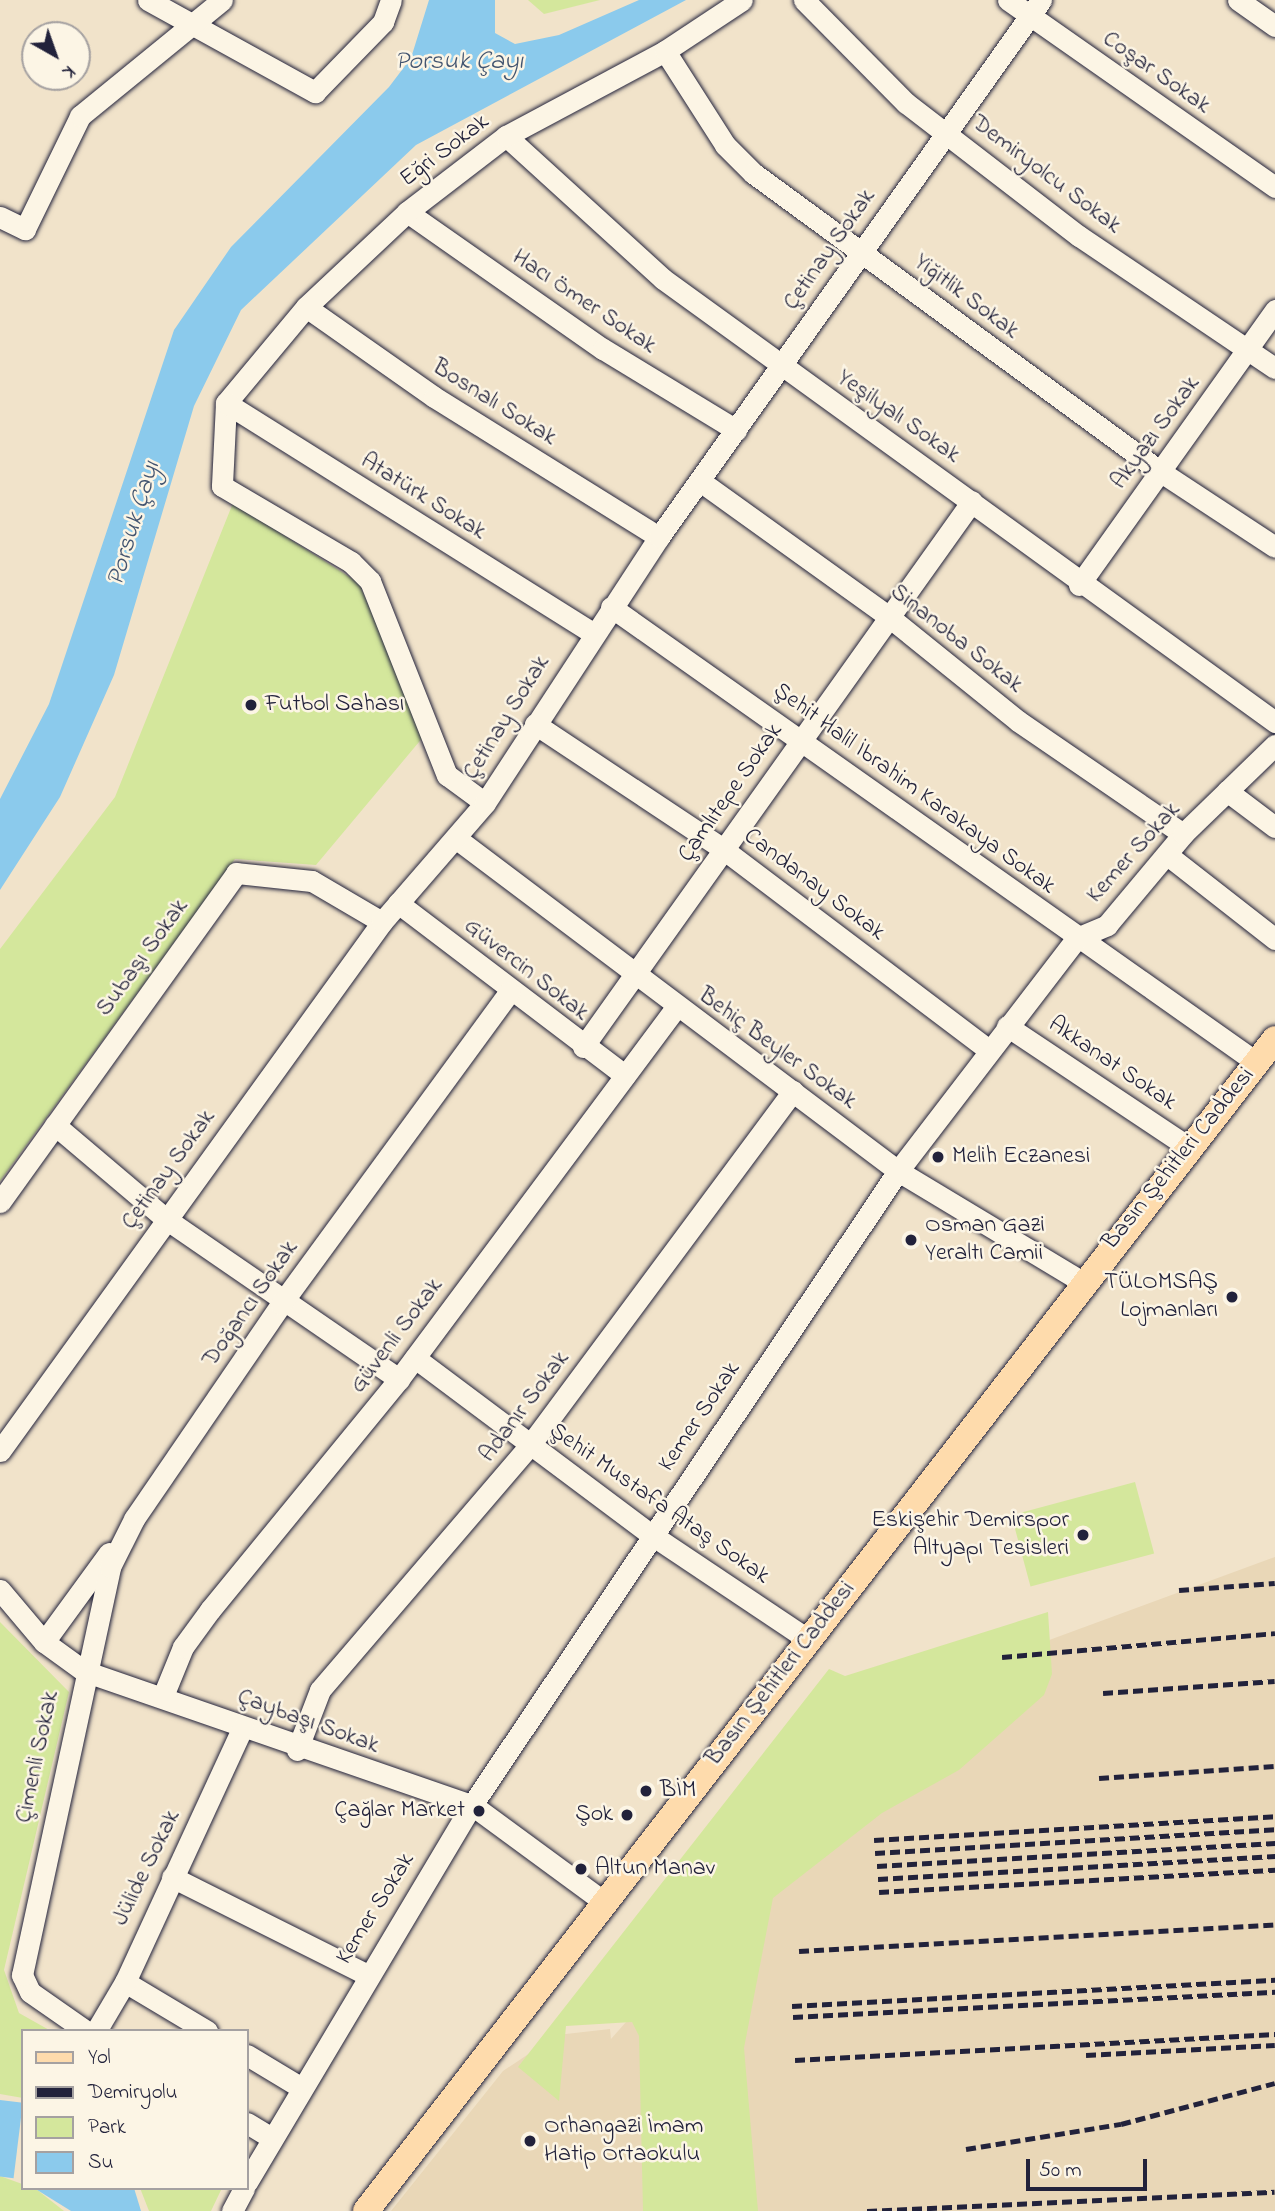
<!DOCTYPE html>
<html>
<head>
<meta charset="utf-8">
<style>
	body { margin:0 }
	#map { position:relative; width:1275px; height:2211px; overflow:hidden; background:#f1e3ca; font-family:"Indie Flower",sans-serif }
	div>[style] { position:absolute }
	.built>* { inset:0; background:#e9d7b7 }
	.green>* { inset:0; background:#d4e79c; transform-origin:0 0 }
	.water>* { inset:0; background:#8bcaec; transform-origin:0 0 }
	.roads { filter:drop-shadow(0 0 2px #22223b) drop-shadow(0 0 2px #22223b) }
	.minor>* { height:21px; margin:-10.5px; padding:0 10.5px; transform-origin:10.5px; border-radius:10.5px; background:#fcf5e5 }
	.major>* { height:26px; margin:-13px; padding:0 13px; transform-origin:13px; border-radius:13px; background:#fedbac }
	.rail>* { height:4.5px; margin-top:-2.25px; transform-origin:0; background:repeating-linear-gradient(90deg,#22223b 0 10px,transparent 0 15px) }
	.dots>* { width:19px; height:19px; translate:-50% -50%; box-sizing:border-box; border:4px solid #fcf5e5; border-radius:50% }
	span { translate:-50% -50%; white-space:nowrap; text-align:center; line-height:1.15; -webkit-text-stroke:5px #fcf5e5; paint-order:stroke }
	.street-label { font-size:24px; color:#22223b }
	.poi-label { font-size:24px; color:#22223b }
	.left { translate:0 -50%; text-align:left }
	.right { translate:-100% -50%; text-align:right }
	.water-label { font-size:26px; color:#425470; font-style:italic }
	.legend { position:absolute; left:21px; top:2029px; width:228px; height:161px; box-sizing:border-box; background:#fcf5e5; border:2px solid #a5a1a1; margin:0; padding:9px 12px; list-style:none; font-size:21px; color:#22223b }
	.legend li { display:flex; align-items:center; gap:14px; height:35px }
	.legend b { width:35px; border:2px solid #a5a1a1 }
	.north { position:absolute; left:21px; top:21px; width:70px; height:70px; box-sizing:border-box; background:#fcf5e5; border:2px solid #a5a1a1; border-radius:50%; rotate:140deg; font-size:19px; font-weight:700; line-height:28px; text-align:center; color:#22223b }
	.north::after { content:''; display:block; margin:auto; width:24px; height:32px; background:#22223b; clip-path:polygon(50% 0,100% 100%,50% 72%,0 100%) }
	.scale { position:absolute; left:1026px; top:2159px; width:121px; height:32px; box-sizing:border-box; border:4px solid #22223b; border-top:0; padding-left:9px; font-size:21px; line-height:24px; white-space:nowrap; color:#22223b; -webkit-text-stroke:5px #fcf5e5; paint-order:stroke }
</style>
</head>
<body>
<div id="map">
	<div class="built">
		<div style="clip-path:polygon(1275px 1557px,1275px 2211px,391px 2211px,503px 2071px,557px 2035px,610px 2029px,611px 2039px,924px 1686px)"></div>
	</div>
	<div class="green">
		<div style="clip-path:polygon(528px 0,600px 0,544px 14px)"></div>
		<div style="clip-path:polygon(233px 503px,359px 583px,424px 736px,316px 865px,235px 859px,0 1181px,0 949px,115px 797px)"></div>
		<div style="left:1135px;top:1482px;width:74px;height:128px;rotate:75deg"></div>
		<div style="clip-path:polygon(1048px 1612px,1052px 1674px,1044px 1695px,959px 1770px,882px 1813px,773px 1898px,744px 2048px,758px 2211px,643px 2211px,639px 2036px,632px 2022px,566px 2026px,559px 2101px,518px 2067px,829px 1669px,845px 1676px)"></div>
		<div style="clip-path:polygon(0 1622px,69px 1692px,4px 1970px,19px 2013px,51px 2031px,23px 2031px,23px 2098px,0 2094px)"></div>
		<div style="clip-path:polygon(0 2176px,36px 2189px,64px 2211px,0 2211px)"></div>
		<div style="clip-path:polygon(140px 2188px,222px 2188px,211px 2211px,149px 2211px)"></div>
	</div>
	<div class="water">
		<div style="clip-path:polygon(429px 0,495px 0,495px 33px,515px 44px,559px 35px,639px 0,686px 0,416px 145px,241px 310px,194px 406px,114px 675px,60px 797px,0 890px,0 799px,49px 704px,174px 330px,231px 247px,389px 87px,411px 58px)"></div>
		<div style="left:0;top:2100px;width:23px;height:76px;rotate:7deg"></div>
		<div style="clip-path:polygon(34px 2188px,134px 2188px,141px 2211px,71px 2211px)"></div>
	</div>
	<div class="roads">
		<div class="minor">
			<div style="left:148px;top:0;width:191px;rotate:28.9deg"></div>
			<div style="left:315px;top:92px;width:98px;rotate:-45.8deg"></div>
			<div style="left:383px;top:22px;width:23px;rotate:-70deg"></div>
			<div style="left:804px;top:0;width:145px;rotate:45.3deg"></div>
			<div style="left:906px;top:103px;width:218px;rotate:37.6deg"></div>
			<div style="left:1079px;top:236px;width:236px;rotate:34deg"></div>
			<div style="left:1008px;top:0;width:326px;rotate:35deg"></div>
			<div style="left:1238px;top:0;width:45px;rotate:35.1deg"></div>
			<div style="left:665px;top:51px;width:112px;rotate:57.4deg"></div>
			<div style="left:725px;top:145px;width:40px;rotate:45deg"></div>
			<div style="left:753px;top:173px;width:506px;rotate:36.24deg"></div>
			<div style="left:1161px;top:472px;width:136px;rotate:33.3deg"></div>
			<div style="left:506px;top:136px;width:212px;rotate:42.3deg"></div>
			<div style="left:663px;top:279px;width:756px;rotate:35.9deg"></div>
			<div style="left:407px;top:212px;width:239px;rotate:35deg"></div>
			<div style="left:603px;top:349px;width:156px;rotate:31.3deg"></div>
			<div style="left:0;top:217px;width:28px;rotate:26deg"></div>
			<div style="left:25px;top:229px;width:126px;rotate:-64deg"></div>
			<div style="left:80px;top:116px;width:183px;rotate:-39.2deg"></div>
			<div style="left:306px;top:307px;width:156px;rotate:35.1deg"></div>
			<div style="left:434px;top:397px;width:265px;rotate:31.9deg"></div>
			<div style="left:226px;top:403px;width:125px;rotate:-50.2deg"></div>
			<div style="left:306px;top:307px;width:139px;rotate:-43.2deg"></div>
			<div style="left:407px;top:212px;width:125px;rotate:-37.5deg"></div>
			<div style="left:506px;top:136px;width:180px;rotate:-28.1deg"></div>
			<div style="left:665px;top:51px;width:92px;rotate:-33.5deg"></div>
			<div style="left:226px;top:403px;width:83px;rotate:92.8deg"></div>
			<div style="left:222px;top:486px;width:150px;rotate:30.5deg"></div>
			<div style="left:351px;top:562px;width:27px;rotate:45deg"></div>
			<div style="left:370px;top:581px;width:209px;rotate:68.4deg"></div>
			<div style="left:447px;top:775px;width:47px;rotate:36.4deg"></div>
			<div style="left:226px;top:403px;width:433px;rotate:32.1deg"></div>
			<div style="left:700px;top:481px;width:231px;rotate:35.7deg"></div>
			<div style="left:888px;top:616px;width:167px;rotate:38.9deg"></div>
			<div style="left:1018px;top:721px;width:200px;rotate:34.4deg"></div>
			<div style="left:1079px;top:585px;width:338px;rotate:-54.5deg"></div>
			<div style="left:611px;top:607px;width:789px;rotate:35.2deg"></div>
			<div style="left:535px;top:724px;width:226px;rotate:33.6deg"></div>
			<div style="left:723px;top:849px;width:331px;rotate:37.1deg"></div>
			<div style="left:1227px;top:791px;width:60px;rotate:36.9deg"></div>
			<div style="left:457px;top:839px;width:552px;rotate:36.97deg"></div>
			<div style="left:898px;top:1171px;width:214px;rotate:31deg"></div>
			<div style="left:1170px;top:857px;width:133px;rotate:38deg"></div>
			<div style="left:398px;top:903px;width:285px;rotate:37.2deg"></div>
			<div style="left:1007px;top:1026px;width:216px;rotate:33.7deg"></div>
			<div style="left:583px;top:1047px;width:670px;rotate:-54.53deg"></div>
			<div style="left:55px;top:1125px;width:145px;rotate:40.3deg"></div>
			<div style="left:166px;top:1219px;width:283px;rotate:34.5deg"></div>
			<div style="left:0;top:1202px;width:405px;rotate:-54.3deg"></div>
			<div style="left:236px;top:873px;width:76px;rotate:6deg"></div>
			<div style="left:312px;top:881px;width:81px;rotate:30.4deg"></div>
			<div style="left:415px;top:1358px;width:296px;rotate:36.8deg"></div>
			<div style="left:652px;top:1535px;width:189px;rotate:33.8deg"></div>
			<div style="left:0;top:1451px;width:653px;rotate:-54.17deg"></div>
			<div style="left:382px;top:922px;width:157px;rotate:-49.1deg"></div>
			<div style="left:485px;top:803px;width:318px;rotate:-56.8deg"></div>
			<div style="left:659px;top:537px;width:659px;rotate:-54.57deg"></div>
			<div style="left:0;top:1590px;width:68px;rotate:49.8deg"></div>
			<div style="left:44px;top:1642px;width:49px;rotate:35.9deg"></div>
			<div style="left:84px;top:1671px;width:410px;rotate:19.1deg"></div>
			<div style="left:472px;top:1805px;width:164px;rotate:36.3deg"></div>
			<div style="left:44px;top:1642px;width:110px;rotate:-53.9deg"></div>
			<div style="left:163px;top:1696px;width:53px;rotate:-67.8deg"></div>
			<div style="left:183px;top:1647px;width:46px;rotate:-53.9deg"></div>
			<div style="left:210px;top:1610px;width:298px;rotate:-50.7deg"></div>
			<div style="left:399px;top:1379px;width:463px;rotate:-53.3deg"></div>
			<div style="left:297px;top:1750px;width:64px;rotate:-69deg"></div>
			<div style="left:320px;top:1690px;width:323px;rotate:-49.4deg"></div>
			<div style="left:530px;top:1445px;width:441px;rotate:-53.4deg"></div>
			<div style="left:172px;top:1877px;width:217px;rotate:26.6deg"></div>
			<div style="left:125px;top:1982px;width:96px;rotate:30.9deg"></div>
			<div style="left:86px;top:2031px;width:68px;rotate:-145.1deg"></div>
			<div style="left:30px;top:1992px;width:19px;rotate:-115deg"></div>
			<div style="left:22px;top:1975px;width:417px;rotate:-77.8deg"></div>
			<div style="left:110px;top:1567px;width:54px;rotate:-63.4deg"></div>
			<div style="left:134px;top:1519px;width:260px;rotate:-55.6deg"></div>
			<div style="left:281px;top:1304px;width:386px;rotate:-53.8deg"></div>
			<div style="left:96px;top:2031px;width:57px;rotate:-59.4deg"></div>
			<div style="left:125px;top:1982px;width:281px;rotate:-65.2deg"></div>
			<div style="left:247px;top:2055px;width:62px;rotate:31.1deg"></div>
			<div style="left:247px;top:2123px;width:26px;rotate:31deg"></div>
			<div style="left:247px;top:2182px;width:439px;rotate:-59.2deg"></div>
			<div style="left:472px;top:1805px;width:764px;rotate:-56.1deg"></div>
			<div style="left:898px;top:1171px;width:294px;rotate:-52.5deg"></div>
			<div style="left:1077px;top:938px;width:33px;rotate:-23deg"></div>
			<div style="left:1107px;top:925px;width:119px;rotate:-50.1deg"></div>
			<div style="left:1183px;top:834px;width:128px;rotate:-44.1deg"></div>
			<div style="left:232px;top:2211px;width:26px;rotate:-62deg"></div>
		</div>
		<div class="major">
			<div style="left:366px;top:2211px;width:1483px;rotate:-52.2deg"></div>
		</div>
	</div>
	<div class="rail">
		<div style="left:1179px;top:1590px;width:96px;rotate:-4.2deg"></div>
		<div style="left:1002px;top:1657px;width:274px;rotate:-5deg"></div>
		<div style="left:1103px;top:1693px;width:172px;rotate:-4deg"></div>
		<div style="left:1099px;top:1778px;width:176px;rotate:-3.9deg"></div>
		<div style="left:874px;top:1840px;width:402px;rotate:-3.4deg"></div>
		<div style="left:875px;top:1853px;width:401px;rotate:-3.4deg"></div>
		<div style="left:877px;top:1866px;width:399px;rotate:-3.3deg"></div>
		<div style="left:878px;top:1879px;width:398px;rotate:-3.3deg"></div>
		<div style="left:879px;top:1892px;width:397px;rotate:-3.2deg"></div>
		<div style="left:799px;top:1951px;width:477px;rotate:-3.2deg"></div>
		<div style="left:792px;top:2006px;width:484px;rotate:-3.1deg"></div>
		<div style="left:793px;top:2017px;width:483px;rotate:-3deg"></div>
		<div style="left:1086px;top:2055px;width:189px;rotate:-3deg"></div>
		<div style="left:795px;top:2060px;width:481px;rotate:-3.1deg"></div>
		<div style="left:966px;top:2149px;width:157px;rotate:-9.2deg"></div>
		<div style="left:1121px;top:2124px;width:159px;rotate:-14.9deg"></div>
		<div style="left:867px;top:2211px;width:408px;rotate:-2.7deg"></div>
	</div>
	<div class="dots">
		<div style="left:251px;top:705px;background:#22223b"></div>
		<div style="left:938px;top:1157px;background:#22223b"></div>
		<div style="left:911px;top:1240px;background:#22223b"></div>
		<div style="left:1232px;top:1297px;background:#22223b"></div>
		<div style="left:1083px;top:1535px;background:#22223b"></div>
		<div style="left:646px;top:1791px;background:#22223b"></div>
		<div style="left:479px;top:1811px;background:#22223b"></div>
		<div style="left:627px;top:1815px;background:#22223b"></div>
		<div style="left:581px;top:1869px;background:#22223b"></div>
		<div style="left:530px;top:2141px;background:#22223b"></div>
	</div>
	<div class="street-label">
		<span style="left:1156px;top:73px;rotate:35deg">Coşar Sokak</span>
		<span style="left:445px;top:151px;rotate:-37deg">Eğri Sokak</span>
		<span style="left:1046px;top:175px;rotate:37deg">Demiryolcu Sokak</span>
		<span style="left:830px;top:250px;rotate:-55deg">Çetinay Sokak</span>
		<span style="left:966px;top:297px;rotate:37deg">Yiğitlik Sokak</span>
		<span style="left:584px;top:302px;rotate:34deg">Hacı Ömer Sokak</span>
		<span style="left:494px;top:403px;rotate:32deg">Bosnalı Sokak</span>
		<span style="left:898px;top:417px;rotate:35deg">Yeşilyalı Sokak</span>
		<span style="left:1156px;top:433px;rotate:-54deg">Akyazı Sokak</span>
		<span style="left:423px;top:497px;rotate:32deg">Atatürk Sokak</span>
		<span style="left:956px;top:639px;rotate:38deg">Sinanoba Sokak</span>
		<span style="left:507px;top:718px;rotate:-58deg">Çetinay Sokak</span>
		<span style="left:914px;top:789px;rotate:36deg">Şehit Halil İbrahim Karakaya Sokak</span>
		<span style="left:731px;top:793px;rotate:-55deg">Çamlıtepe Sokak</span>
		<span style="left:1134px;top:853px;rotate:-48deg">Kemer Sokak</span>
		<span style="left:814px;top:885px;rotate:37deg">Candanay Sokak</span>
		<span style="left:143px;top:958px;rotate:-54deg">Subaşı Sokak</span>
		<span style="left:526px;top:970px;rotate:38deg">Güvercin Sokak</span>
		<span style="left:777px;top:1049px;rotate:36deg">Behiç Beyler Sokak</span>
		<span style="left:1112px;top:1064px;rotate:34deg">Akkanat Sokak</span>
		<span style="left:1179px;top:1159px;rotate:-51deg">Basın Şehitleri Caddesi</span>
		<span style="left:169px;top:1170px;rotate:-54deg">Çetinay Sokak</span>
		<span style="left:251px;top:1304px;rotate:-55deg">Doğancı Sokak</span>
		<span style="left:397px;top:1336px;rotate:-53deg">Güvenli Sokak</span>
		<span style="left:525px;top:1407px;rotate:-53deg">Adanır Sokak</span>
		<span style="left:700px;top:1417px;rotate:-56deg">Kemer Sokak</span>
		<span style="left:659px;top:1504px;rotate:35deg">Şehit Mustafa Ataş Sokak</span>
		<span style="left:781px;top:1674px;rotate:-52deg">Basın Şehitleri Caddesi</span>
		<span style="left:308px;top:1722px;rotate:20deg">Çaybaşı Sokak</span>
		<span style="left:38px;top:1757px;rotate:-78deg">Çimenli Sokak</span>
		<span style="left:147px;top:1868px;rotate:-64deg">Jülide Sokak</span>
		<span style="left:376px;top:1909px;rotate:-58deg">Kemer Sokak</span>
	</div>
	<div class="poi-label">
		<span class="left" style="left:265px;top:705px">Futbol Sahası</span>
		<span class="left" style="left:952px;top:1157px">Melih Eczanesi</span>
		<span class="left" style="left:925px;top:1240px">Osman Gazi<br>Yeraltı Camii</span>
		<span class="right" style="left:1218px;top:1297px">TÜLOMSAŞ<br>Lojmanları</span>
		<span class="right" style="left:1069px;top:1535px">Eskişehir Demirspor<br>Altyapı Tesisleri</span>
		<span class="left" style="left:660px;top:1791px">BİM</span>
		<span class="right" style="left:465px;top:1811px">Çağlar Market</span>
		<span class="right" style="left:613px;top:1815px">Şok</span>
		<span class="left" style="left:595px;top:1869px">Altun Manav</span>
		<span class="left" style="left:544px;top:2141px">Orhangazi İmam<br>Hatip Ortaokulu</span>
	</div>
	<div class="water-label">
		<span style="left:459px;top:63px">Porsuk Çayı</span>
		<span style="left:135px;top:524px;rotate:-73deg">Porsuk Çayı</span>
	</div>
	<ul class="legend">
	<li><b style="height:9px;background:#fedbac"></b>Yol</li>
	<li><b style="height:9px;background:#22223b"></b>Demiryolu</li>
	<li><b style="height:19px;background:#d4e79c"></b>Park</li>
	<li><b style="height:19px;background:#8bcaec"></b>Su</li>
	</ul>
	<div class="north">K</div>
	<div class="scale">50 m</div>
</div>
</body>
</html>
